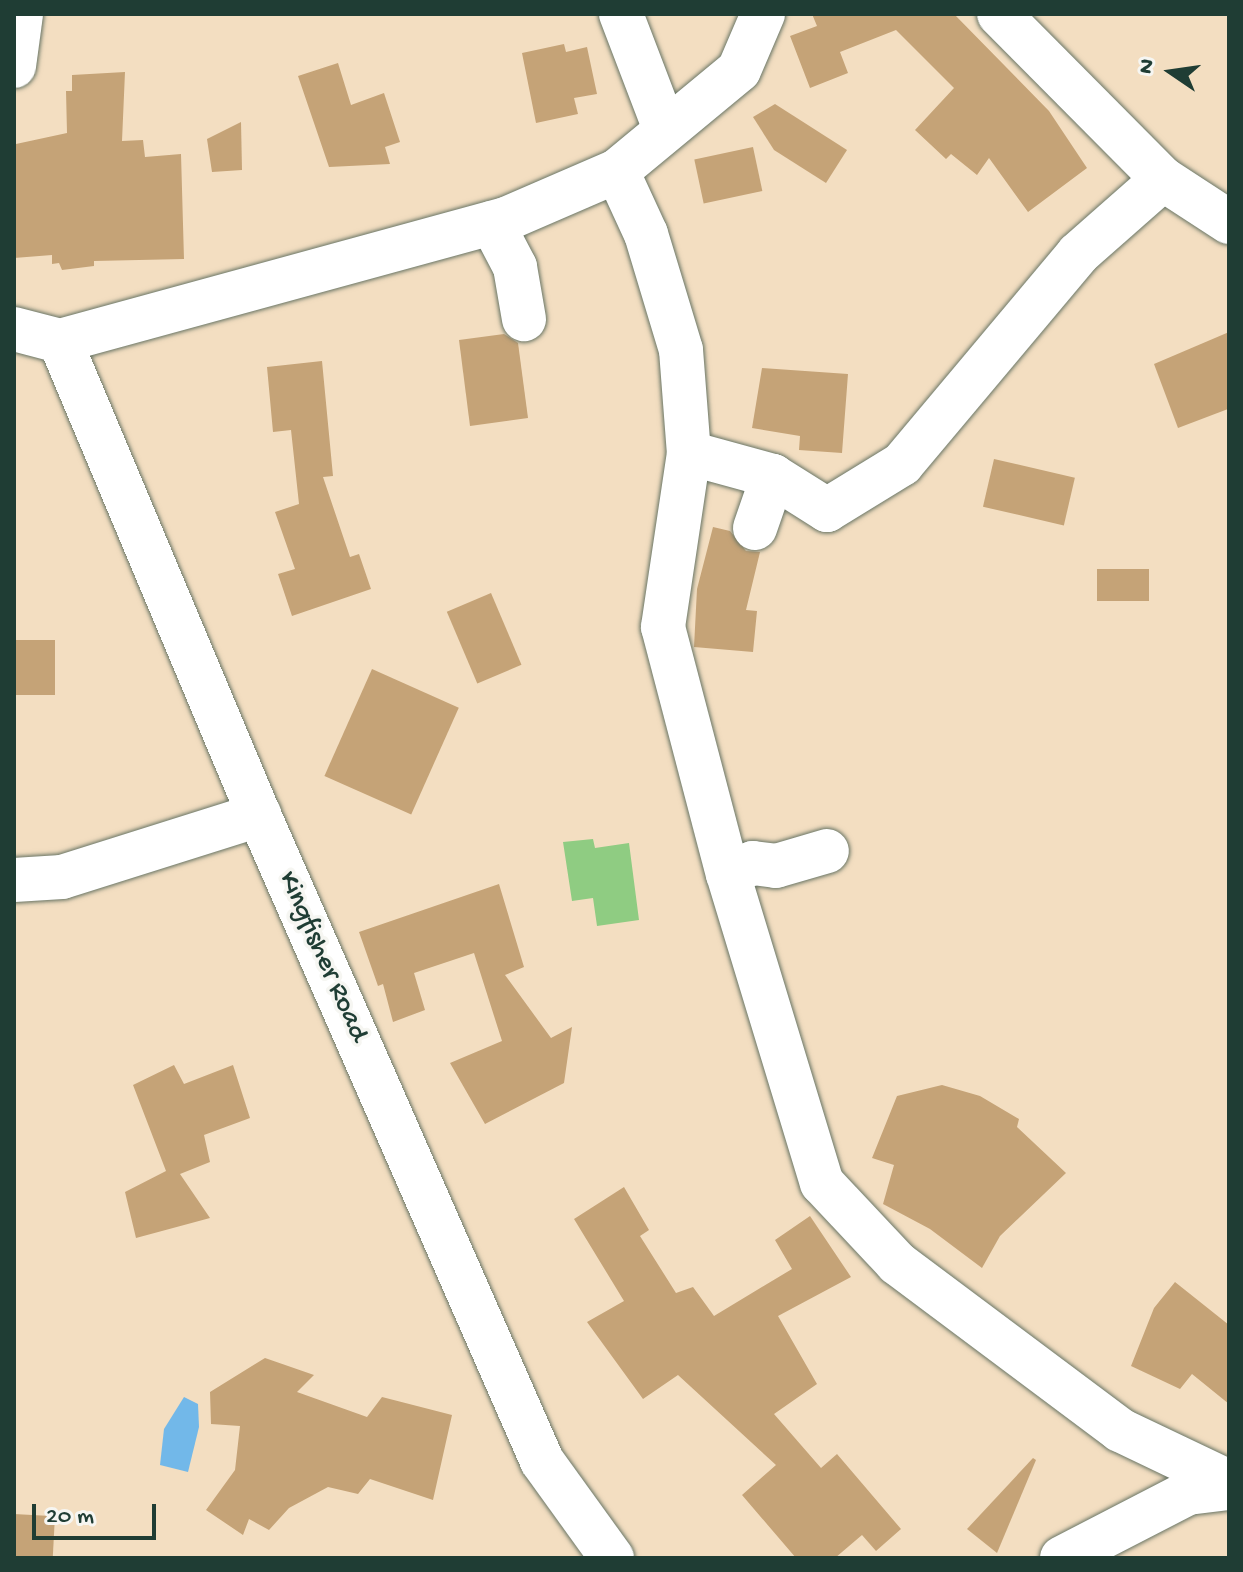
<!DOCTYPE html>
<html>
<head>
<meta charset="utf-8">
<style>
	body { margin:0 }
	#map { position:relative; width:1243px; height:1572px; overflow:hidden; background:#f3dec1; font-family:"Gochi Hand",sans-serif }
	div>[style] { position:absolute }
	.green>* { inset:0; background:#8fcc82 }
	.water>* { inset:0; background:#72b8e9 }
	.building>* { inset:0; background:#c5a377; transform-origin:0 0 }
	.roads { filter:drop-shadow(0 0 2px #697565) drop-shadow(0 0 2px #697565) }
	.minor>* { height:44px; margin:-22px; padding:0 22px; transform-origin:22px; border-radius:22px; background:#fff }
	span { translate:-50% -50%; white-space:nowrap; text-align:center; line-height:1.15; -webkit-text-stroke:7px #f6f6f2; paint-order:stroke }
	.street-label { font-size:28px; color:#1f3d34 }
	.frame { position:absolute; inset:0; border:16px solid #1f3d34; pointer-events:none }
	.north { position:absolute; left:1131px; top:32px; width:80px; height:80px; -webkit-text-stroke:6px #f6f6f2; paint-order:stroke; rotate:283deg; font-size:22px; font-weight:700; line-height:32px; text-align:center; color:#1f3d34 }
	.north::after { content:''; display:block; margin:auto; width:28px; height:36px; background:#1f3d34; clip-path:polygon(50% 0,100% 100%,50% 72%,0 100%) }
	.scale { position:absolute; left:32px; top:1504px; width:124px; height:36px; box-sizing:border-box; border:4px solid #1f3d34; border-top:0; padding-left:10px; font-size:24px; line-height:28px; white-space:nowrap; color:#1f3d34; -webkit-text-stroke:6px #f6f6f2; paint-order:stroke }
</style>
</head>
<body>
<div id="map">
	<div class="green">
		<div style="clip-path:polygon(593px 839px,595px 848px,629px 843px,639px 920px,597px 926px,593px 898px,572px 901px,563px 842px)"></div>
	</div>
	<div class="water">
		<div style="clip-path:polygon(184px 1397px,198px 1404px,199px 1427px,188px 1472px,160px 1465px,164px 1429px)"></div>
	</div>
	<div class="building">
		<div style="clip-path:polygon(812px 14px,954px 14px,1049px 111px,1087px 168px,1028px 212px,989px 158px,977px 175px,951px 154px,946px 159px,915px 130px,954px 88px,896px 30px,840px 52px,848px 73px,810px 88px,790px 36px,817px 26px)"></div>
		<div style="clip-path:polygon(564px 44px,566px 52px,587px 47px,597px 94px,574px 98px,578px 114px,536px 123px,522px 53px)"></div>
		<div style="clip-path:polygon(338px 63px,351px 105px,384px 93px,400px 142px,385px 147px,390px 164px,329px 167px,298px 76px)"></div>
		<div style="clip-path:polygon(125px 72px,122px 141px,143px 140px,145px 157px,181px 154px,184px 259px,94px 261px,94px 266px,62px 270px,59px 263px,52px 264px,52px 255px,14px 258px,16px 144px,67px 133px,66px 91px,72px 91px,72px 75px)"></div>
		<div style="clip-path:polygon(775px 104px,847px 150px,826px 183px,774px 150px,753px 117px)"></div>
		<div style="clip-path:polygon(241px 122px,242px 170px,212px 172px,207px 139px)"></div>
		<div style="left:753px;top:147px;width:45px;height:60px;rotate:78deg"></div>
		<div style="clip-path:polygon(1229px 332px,1228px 409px,1178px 428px,1154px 364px)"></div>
		<div style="clip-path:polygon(504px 334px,518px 343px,528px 418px,470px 426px,459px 340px)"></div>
		<div style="clip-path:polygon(322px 361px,333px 476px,323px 477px,350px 557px,359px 554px,371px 589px,292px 616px,278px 574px,295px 569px,275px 512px,299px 504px,291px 430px,273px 432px,267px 367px)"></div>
		<div style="clip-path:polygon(762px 368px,848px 374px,842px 453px,799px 450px,800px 436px,752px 428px)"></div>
		<div style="left:994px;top:459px;width:83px;height:49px;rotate:13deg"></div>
		<div style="clip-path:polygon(713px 527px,730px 531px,746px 551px,760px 552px,746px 610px,757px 611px,753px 652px,694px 647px,697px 589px)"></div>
		<div style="left:1097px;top:569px;width:52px;height:32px"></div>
		<div style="left:491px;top:593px;width:78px;height:48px;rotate:67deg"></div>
		<div style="left:14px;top:640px;width:41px;height:55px"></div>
		<div style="left:372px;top:669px;width:95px;height:117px;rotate:24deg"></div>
		<div style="clip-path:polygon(499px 884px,524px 967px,505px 975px,551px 1038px,572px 1027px,564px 1083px,485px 1124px,450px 1063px,502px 1041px,474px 953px,414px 973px,425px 1010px,393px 1022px,383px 984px,378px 986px,359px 932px)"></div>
		<div style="clip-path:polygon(174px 1065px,184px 1084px,233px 1065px,250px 1118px,204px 1135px,210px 1162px,180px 1174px,210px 1218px,136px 1238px,125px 1192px,166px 1171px,133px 1085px)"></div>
		<div style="clip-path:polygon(942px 1085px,980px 1096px,1019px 1119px,1017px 1127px,1066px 1173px,1000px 1236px,982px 1268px,930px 1229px,883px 1204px,894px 1165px,872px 1158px,897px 1096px)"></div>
		<div style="clip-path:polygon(624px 1187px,649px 1230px,640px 1236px,676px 1293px,693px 1287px,714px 1316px,792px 1269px,775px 1240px,810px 1216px,851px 1277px,778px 1316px,817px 1384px,774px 1414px,821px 1468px,837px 1454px,901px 1529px,876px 1551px,862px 1535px,835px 1558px,796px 1558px,742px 1495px,776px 1465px,678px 1375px,643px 1399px,587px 1322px,624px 1301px,574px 1219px)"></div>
		<div style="clip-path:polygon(1175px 1282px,1229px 1325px,1229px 1404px,1192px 1374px,1180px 1389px,1131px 1366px,1154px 1308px)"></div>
		<div style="clip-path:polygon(265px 1358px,314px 1375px,297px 1392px,367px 1417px,382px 1397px,452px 1415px,433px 1500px,370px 1479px,358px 1494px,328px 1487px,289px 1508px,269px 1530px,249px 1519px,243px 1535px,206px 1510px,235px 1470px,240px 1426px,211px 1424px,210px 1392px)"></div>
		<div style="clip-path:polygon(1033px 1458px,1036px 1460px,997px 1553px,967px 1529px)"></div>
		<div style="left:14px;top:1514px;width:41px;height:44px;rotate:3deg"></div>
	</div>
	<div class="roads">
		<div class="minor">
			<div style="left:621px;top:14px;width:123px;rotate:69.1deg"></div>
			<div style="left:999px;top:14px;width:233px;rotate:45.2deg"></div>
			<div style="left:1163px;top:179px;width:79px;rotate:33.1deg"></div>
			<div style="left:14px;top:66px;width:52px;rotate:-82.3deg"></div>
			<div style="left:617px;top:171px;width:69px;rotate:65.3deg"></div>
			<div style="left:646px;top:234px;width:121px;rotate:73.2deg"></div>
			<div style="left:681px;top:350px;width:103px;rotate:85.6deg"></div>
			<div style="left:689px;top:453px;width:176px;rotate:98.5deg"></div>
			<div style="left:663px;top:627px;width:255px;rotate:75.3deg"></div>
			<div style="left:728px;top:874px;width:323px;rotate:73.1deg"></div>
			<div style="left:822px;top:1183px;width:110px;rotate:46.8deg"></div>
			<div style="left:897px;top:1263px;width:279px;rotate:36.8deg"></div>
			<div style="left:1120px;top:1430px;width:121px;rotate:25.5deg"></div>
			<div style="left:492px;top:223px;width:50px;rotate:62.4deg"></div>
			<div style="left:515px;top:267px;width:53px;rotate:80.2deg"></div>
			<div style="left:14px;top:329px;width:48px;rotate:14.6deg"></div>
			<div style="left:60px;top:341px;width:462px;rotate:-15.3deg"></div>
			<div style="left:506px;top:219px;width:121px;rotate:-23.4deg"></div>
			<div style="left:617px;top:171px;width:158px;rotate:-39.6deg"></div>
			<div style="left:739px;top:70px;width:61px;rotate:-66.8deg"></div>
			<div style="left:60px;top:341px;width:514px;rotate:67.23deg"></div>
			<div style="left:259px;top:815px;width:705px;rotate:66.34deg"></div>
			<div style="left:542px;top:1461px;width:120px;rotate:54.2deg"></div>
			<div style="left:689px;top:453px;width:87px;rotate:15.3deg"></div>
			<div style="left:773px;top:476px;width:64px;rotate:32.2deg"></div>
			<div style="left:827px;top:510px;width:88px;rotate:-31.5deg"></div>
			<div style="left:902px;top:464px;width:274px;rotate:-50deg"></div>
			<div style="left:1078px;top:254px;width:113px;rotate:-41.4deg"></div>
			<div style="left:755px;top:528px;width:55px;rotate:-70.9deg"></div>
			<div style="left:728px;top:874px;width:27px;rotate:-24deg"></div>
			<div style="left:753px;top:863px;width:23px;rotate:7deg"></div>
			<div style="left:776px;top:866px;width:53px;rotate:-16.4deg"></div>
			<div style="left:14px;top:880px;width:48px;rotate:-3.6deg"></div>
			<div style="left:62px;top:877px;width:207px;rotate:-17.5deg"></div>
			<div style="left:1062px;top:1558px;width:142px;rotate:-27.3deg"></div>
			<div style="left:1188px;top:1493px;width:41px;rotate:-7deg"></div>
		</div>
	</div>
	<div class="street-label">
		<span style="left:322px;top:957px;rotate:66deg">Kingfisher Road</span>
	</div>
	<div class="frame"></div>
	<div class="north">N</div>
	<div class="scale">20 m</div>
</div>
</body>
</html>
